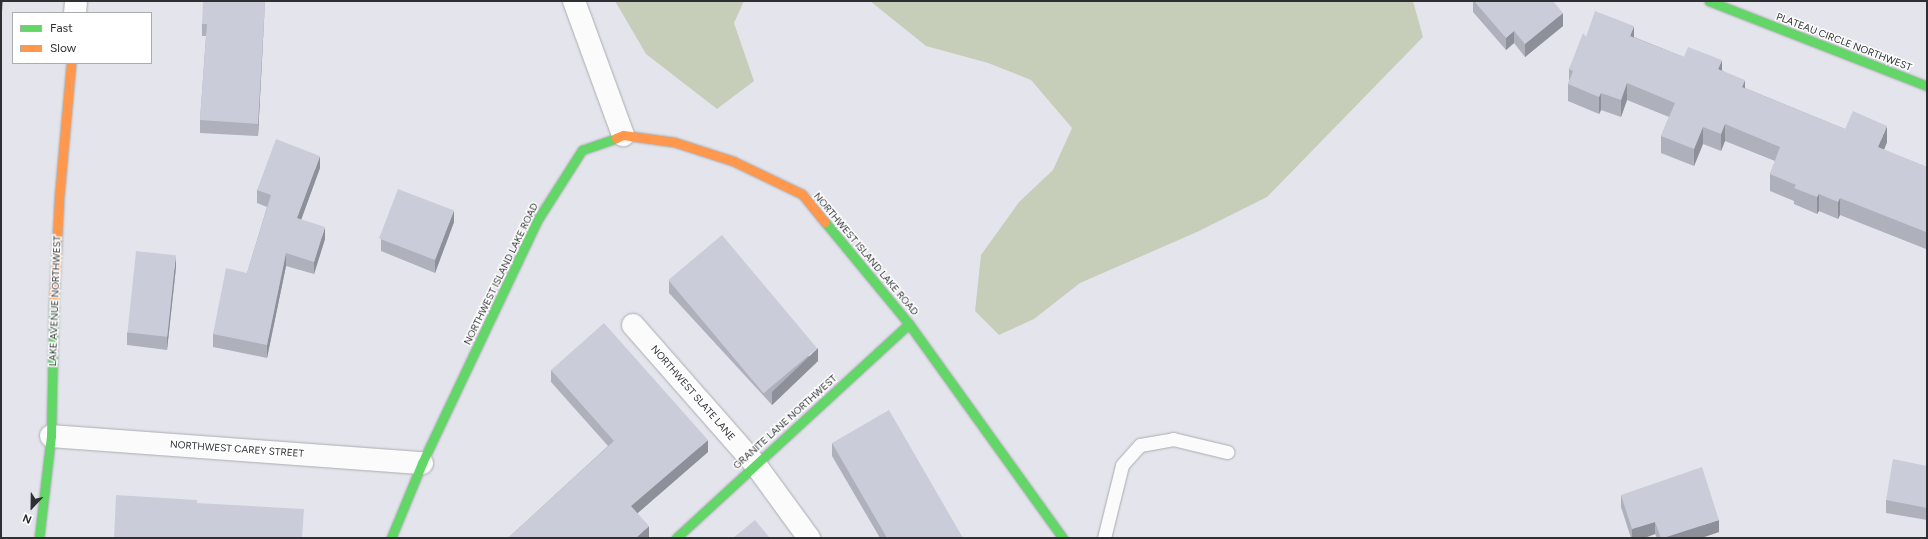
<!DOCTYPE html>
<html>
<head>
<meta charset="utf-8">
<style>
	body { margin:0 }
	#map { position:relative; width:1928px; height:539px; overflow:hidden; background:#e4e5ec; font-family:Figtree,sans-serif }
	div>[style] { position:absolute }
	.green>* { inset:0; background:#c6ceba }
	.roads { filter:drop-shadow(0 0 1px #aaacb1) drop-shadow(0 0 1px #aaacb1) }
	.lane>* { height:13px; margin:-6.5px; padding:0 6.5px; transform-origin:6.5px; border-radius:6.5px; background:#fbfbfc }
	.street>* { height:22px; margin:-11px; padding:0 11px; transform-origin:11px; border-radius:11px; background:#fbfbfc }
	.fast>* { height:9px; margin:-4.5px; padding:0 4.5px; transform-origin:4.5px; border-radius:4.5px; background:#63d668 }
	.slow>* { height:9px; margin:-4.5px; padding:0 4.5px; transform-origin:4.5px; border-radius:4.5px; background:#ff974d }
	.wall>* { inset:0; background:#aeb0bb }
	.shaded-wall>* { inset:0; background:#8d9098 }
	.building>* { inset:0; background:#cacdd9; transform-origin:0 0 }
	span { translate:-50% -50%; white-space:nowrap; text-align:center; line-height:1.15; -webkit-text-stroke:3px #fff; paint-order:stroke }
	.street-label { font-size:10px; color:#2d2f33 }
	.frame { position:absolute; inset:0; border:2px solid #2d2f33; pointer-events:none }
	.legend { position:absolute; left:12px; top:12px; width:140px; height:52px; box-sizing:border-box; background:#fff; border:1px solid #abacad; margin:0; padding:5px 7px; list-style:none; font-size:12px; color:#2d2f33 }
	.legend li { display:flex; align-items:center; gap:8px; height:20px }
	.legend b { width:20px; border:1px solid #abacad }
	.north { position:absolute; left:12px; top:487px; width:40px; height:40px; -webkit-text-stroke:3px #fff; paint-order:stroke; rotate:202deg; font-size:11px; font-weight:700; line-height:16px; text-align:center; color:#2d2f33 }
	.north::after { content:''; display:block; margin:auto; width:14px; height:18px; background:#2d2f33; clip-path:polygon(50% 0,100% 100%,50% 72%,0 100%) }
</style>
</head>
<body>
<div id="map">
	<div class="green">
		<div style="clip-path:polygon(615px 1px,744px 1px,734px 23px,754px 81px,717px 109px,646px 54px)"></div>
		<div style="clip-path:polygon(870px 1px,1413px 1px,1423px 37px,1267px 197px,1197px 232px,1080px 283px,1034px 319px,999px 335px,975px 311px,981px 255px,1019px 202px,1053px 170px,1072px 128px,1031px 80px,988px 63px,926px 46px)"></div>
	</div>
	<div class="roads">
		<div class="lane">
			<div style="left:1104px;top:538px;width:75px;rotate:-76.1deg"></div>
			<div style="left:1122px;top:465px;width:27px;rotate:-48deg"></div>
			<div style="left:1140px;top:445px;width:34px;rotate:-10deg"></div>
			<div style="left:1173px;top:439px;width:56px;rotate:13.5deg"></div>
		</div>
		<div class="street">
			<div style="left:574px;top:1px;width:143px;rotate:69.9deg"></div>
			<div style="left:75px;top:13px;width:12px;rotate:-85deg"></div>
			<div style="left:633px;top:325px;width:185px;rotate:48.7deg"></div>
			<div style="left:755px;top:464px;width:92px;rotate:53.9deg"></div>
			<div style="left:51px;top:436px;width:372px;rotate:4.2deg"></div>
		</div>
		<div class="fast">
			<div style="left:1709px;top:1px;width:234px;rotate:21.3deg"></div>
			<div style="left:825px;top:222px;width:132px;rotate:50.5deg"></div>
			<div style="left:909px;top:324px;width:264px;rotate:54.3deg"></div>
			<div style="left:39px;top:538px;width:103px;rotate:-83.3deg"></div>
			<div style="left:51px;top:436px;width:138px;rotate:-88.8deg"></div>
			<div style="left:391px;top:538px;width:81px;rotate:-67.5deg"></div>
			<div style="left:422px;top:463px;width:270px;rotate:-64.6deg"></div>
			<div style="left:538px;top:219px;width:82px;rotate:-57.5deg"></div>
			<div style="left:582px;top:150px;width:36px;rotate:-19deg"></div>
			<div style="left:676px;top:538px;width:316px;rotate:-42.6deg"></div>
		</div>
		<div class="slow">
			<div style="left:616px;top:138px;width:8px;rotate:-23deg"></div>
			<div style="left:623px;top:135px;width:51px;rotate:7.8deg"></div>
			<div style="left:674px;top:142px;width:62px;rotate:17.9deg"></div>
			<div style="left:733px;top:161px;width:76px;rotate:25.6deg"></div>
			<div style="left:802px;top:194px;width:36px;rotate:51deg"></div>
			<div style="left:54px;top:298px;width:100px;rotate:-87.1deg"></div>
			<div style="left:59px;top:198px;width:136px;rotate:-84.9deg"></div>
		</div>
	</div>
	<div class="wall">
		<div style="clip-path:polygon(265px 1px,258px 136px,200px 133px,200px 120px,206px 36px,202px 36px,202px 24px)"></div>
		<div style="clip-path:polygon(1473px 1px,1553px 1px,1563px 26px,1525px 57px,1514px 43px,1506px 50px,1473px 12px)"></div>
		<div style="clip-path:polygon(1586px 37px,1634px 37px,1684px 57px,1722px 70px,1745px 88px,1845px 129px,1887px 142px,1884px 150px,1927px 167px,1927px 247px,1926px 249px,1840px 215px,1838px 219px,1819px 211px,1817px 214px,1794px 204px,1794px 201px,1770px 191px,1770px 174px,1775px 161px,1725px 141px,1721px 151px,1703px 144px,1694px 166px,1661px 153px,1661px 136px,1669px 117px,1627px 100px,1621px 117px,1601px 110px,1599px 114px,1568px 101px,1568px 84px,1569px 81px,1569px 69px)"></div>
		<div style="clip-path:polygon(320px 168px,301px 220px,325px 239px,314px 274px,286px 266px,267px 358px,213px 347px,213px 334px,247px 273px,267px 207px,257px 203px,257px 190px)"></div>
		<div style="clip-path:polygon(454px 222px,435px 273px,381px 251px,381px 239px)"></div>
		<div style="clip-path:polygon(176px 267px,167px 350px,127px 345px,127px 333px)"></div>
		<div style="clip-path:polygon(669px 280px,818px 361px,772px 405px,669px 293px)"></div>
		<div style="clip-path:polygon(551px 370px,708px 452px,637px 513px,649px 538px,508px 538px,608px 446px,551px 382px)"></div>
		<div style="clip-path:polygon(832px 443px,963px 538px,880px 538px,832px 456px)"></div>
		<div style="clip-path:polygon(1927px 466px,1927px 520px,1886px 513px,1886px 500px)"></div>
		<div style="clip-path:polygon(1621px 495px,1719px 532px,1701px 538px,1657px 538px,1655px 534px,1644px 538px,1631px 538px,1621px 507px)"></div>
	</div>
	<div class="shaded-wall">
		<div style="clip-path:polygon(2px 1px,3px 1px,1px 23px,1px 9px)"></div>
		<div style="clip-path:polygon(265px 1px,258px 136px,258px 124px)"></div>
		<div style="clip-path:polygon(1563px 13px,1563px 26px,1525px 57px,1525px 44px)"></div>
		<div style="clip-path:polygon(1634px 26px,1634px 42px,1630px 36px)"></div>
		<div style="clip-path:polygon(1514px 31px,1514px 43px,1506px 50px,1506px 38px)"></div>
		<div style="clip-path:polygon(1722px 60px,1722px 77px,1718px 69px)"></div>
		<div style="clip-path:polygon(1745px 80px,1745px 97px,1742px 87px)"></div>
		<div style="clip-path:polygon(1627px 83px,1627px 100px,1621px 117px,1621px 100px)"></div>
		<div style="clip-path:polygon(1601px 93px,1601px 110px,1599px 114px,1599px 97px)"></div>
		<div style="clip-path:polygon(1725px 124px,1725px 141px,1721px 151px,1721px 134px)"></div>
		<div style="clip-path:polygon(1887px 126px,1887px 142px,1878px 164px,1878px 147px)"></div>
		<div style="clip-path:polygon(1703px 127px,1703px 144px,1694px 166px,1694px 149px)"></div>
		<div style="clip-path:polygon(320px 156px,320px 168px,297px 231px,297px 218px)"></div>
		<div style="clip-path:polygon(1819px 194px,1819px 211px,1817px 214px,1817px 197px)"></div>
		<div style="clip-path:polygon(1840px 198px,1840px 215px,1838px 219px,1838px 202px)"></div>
		<div style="clip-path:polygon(454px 210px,454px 222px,435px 273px,435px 260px)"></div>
		<div style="clip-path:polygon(325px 227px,325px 239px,314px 274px,314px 262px)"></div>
		<div style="clip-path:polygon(1927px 230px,1927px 247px,1926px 249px,1926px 232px)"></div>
		<div style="clip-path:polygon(286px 253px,286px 266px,267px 358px,267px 345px)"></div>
		<div style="clip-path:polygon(176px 255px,176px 267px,167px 350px,167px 338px)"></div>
		<div style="clip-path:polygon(818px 348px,818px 361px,772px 405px,772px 392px)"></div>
		<div style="clip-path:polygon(708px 440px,708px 452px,631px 519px,631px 506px)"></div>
		<div style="clip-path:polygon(1719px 520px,1719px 532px,1701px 538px,1663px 538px)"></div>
		<div style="clip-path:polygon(1655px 522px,1655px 534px,1644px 538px,1632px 538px,1632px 529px)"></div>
		<div style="clip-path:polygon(649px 526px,649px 538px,636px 538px)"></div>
	</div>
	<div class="building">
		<div style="clip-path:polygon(203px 1px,265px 1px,258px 124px,200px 120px,207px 24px,202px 24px)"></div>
		<div style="clip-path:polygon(1474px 1px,1553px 1px,1563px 13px,1525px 44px,1514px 31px,1506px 38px)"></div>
		<div style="clip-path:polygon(1595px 11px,1634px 26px,1630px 36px,1684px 57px,1688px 47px,1722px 60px,1718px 69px,1745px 80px,1742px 87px,1845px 129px,1853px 111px,1887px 126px,1878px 147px,1927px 167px,1927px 230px,1926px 232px,1840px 198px,1838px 202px,1819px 194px,1817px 197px,1794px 188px,1796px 185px,1770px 174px,1780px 147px,1725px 124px,1721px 134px,1703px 127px,1694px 149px,1661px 136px,1675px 103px,1627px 83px,1621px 100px,1601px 93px,1599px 97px,1568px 84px,1573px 71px,1569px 69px,1583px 33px,1586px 37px)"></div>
		<div style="clip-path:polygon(276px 139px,320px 156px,297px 218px,325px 227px,314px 262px,286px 253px,267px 345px,213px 334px,226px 268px,247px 273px,271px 195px,257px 190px)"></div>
		<div style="left:398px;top:189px;width:60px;height:53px;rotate:21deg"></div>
		<div style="left:722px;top:235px;width:148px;height:70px;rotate:50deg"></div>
		<div style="left:136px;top:251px;width:40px;height:82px;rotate:6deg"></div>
		<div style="clip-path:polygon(604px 323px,708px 440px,631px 506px,649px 526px,636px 538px,508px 538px,614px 441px,551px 370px)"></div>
		<div style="clip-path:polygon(889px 410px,963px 538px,887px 538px,832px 443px)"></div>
		<div style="clip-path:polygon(1893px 459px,1927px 466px,1927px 508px,1886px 500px)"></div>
		<div style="clip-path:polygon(1702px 467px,1719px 520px,1663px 538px,1661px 538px,1655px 522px,1632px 529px,1621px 495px)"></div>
		<div style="clip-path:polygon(116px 495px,197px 500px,197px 503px,304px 509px,302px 538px,114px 538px)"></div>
		<div style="clip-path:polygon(755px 520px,770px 538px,733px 538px)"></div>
	</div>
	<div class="street-label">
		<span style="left:1844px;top:42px;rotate:21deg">PLATEAU CIRCLE NORTHWEST</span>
		<span style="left:866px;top:254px;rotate:50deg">NORTHWEST ISLAND LAKE ROAD</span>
		<span style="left:501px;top:274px;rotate:-64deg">NORTHWEST ISLAND LAKE ROAD</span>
		<span style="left:55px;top:301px;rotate:-88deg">LAKE AVENUE NORTHWEST</span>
		<span style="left:693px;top:393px;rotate:49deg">NORTHWEST SLATE LANE</span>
		<span style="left:785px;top:422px;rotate:-42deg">GRANITE LANE NORTHWEST</span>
		<span style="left:237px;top:449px;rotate:4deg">NORTHWEST CAREY STREET</span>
	</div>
	<div class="frame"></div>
	<ul class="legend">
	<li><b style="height:5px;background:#63d668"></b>Fast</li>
	<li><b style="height:5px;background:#ff974d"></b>Slow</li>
	</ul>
	<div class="north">N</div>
</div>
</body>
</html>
